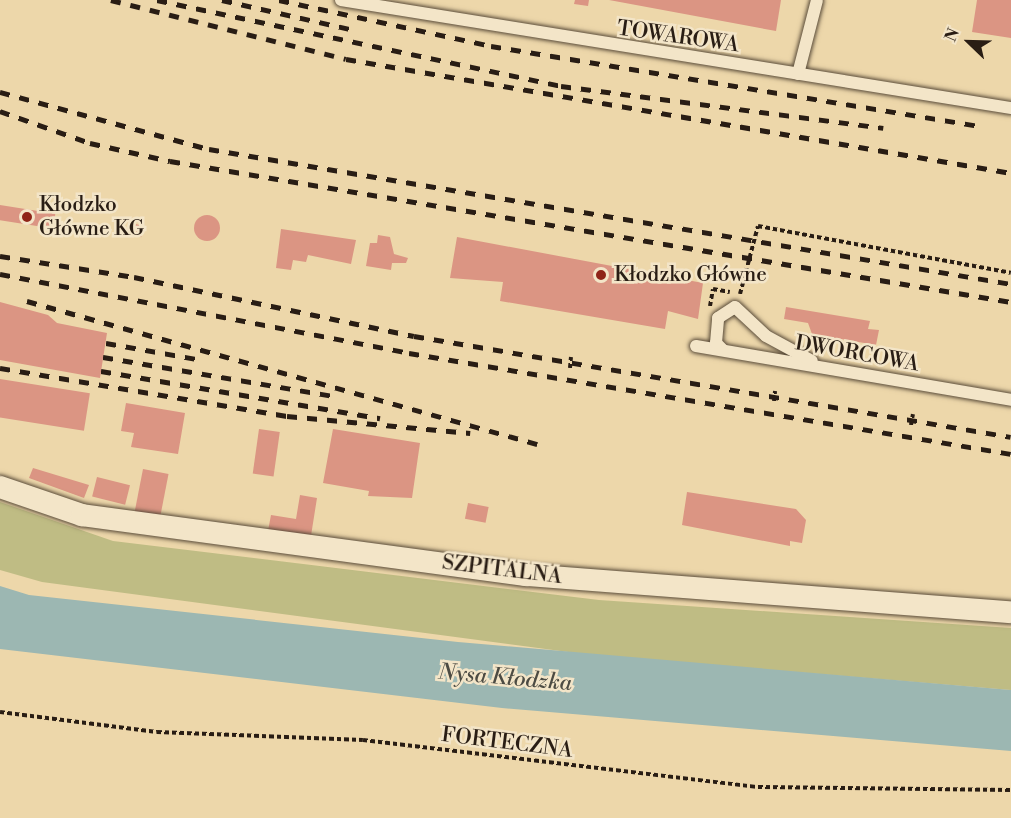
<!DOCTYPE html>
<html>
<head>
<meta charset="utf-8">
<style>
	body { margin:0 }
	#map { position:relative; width:1011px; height:818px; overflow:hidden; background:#edd7aa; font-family:"Libre Bodoni",serif }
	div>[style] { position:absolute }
	.green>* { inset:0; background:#bfbc84 }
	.water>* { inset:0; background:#9cb7b2 }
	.building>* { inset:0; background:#db9583; transform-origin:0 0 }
	.round { border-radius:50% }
	.path>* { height:4px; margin-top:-2px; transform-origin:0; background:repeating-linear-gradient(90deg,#291d14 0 4.5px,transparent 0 7.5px) }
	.roads { filter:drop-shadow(0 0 2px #5a4c3a) drop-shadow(0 0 2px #5a4c3a) }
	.service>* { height:12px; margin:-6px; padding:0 6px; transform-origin:6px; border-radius:6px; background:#f3e5c8 }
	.minor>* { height:22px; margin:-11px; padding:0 11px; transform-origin:11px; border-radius:11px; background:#f3e5c8 }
	.rail>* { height:4.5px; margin-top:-2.25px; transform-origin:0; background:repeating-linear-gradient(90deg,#291d14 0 10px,transparent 0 20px) }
	.path-bridge>* { height:4px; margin-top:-2px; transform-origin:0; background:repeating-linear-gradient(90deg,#291d14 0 4.5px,transparent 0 7.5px) }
	.dots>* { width:16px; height:16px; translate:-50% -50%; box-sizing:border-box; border:3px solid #f3e5c8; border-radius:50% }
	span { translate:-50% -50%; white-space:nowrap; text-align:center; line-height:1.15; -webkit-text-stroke:5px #f3e5c8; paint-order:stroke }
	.street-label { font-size:21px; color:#291d14 }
	.poi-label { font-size:21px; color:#291d14 }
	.left { translate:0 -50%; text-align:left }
	.water-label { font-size:22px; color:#4c4b43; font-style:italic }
	.north { position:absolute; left:939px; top:12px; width:60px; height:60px; -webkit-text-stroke:4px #f3e5c8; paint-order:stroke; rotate:293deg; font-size:16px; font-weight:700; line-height:24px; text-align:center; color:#291d14 }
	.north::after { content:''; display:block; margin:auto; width:21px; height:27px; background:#291d14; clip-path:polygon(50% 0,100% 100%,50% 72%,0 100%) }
</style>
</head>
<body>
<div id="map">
	<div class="green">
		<div style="clip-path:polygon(0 502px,113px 541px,599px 600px,1011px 628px,1011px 690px,591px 655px,42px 582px,0 570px)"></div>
	</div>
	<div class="water">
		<div style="clip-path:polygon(0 586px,29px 595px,458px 642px,1011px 690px,1011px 751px,502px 708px,0 649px)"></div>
	</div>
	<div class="building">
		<div style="clip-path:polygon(575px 0,589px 0,588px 6px,574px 4px)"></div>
		<div style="clip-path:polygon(609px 0,781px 0,776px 31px)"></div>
		<div style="clip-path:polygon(977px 0,1011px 0,1011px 38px,972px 32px)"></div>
		<div style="left:0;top:205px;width:56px;height:15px;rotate:9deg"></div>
		<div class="round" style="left:194px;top:215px;width:26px;height:26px"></div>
		<div style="left:136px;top:224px;width:9px;height:11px;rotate:18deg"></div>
		<div style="clip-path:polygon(281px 229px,356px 240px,351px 264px,308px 255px,306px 262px,293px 260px,291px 270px,276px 268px)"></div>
		<div style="clip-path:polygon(378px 235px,390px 237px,394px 254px,408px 258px,406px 263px,392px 263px,391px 270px,366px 266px,370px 243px,377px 243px)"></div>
		<div style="clip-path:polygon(457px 237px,703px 283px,698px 319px,668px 311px,665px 329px,500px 301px,503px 282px,450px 278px)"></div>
		<div style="clip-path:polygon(0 302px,48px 315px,57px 323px,107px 333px,100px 378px,0 360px)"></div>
		<div style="clip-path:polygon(786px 307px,870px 321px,868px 329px,879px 330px,876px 345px,812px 334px,808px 323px,784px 319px)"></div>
		<div style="left:0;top:379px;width:91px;height:38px;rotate:9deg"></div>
		<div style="clip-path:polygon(126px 403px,185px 413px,178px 454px,131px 447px,134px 433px,121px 431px)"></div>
		<div style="left:259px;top:429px;width:21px;height:45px;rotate:8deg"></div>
		<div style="clip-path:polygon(333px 429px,420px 443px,412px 498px,368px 496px,369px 491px,323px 483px)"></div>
		<div style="clip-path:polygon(33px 468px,89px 485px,84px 498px,29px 478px)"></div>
		<div style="left:143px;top:469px;width:26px;height:44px;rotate:11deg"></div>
		<div style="left:97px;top:477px;width:34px;height:20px;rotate:14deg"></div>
		<div style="clip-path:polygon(687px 492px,796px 509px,806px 520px,802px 543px,790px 541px,790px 546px,682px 525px)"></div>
		<div style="clip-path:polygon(300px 495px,317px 498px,310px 542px,267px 536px,271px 515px,296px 519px)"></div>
		<div style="left:468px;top:503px;width:21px;height:16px;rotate:11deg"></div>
	</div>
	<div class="path">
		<div style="left:758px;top:226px;width:257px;rotate:10.5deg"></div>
		<div style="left:710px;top:306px;width:17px;rotate:-80deg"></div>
		<div style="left:713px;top:289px;width:17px;rotate:10deg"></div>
		<div style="left:570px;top:368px;width:11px;rotate:-85deg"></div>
		<div style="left:774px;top:401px;width:10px;rotate:-84deg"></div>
		<div style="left:911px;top:425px;width:11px;rotate:-80deg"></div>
		<div style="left:0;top:712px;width:158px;rotate:7.3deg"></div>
		<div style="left:157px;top:732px;width:206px;rotate:2.2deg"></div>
		<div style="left:363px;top:740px;width:398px;rotate:6.8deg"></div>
		<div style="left:758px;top:787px;width:253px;rotate:0.7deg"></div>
	</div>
	<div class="roads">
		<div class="service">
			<div style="left:341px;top:0;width:679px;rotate:9.16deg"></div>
			<div style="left:798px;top:74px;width:76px;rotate:-75.6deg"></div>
			<div style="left:696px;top:346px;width:320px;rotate:9.7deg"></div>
			<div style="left:723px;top:350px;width:10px;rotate:-135deg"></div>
			<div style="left:716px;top:343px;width:25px;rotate:-85deg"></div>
			<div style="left:718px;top:318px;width:20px;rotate:-33deg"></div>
			<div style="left:735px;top:307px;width:42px;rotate:43.1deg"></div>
			<div style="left:766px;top:336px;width:52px;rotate:28.5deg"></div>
		</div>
		<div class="minor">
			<div style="left:0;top:487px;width:87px;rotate:18.9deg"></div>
			<div style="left:82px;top:515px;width:448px;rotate:7.7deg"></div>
			<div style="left:526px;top:575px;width:486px;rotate:4.4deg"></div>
		</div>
	</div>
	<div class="rail">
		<div style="left:111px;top:0;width:242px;rotate:14.1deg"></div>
		<div style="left:346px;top:59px;width:675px;rotate:9.73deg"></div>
		<div style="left:157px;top:0;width:413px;rotate:12deg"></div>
		<div style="left:561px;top:86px;width:325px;rotate:7.4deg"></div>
		<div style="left:222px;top:0;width:135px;rotate:12.8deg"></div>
		<div style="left:279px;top:0;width:217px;rotate:12.2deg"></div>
		<div style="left:491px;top:46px;width:491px;rotate:9.3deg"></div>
		<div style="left:0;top:92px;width:217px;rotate:15.3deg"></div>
		<div style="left:209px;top:149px;width:813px;rotate:9.55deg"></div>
		<div style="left:0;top:111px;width:96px;rotate:19.6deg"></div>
		<div style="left:90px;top:143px;width:82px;rotate:12.7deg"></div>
		<div style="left:170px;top:161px;width:853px;rotate:9.52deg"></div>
		<div style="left:0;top:256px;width:136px;rotate:8.9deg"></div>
		<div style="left:134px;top:277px;width:286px;rotate:11.9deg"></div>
		<div style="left:414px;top:336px;width:605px;rotate:9.6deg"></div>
		<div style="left:0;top:274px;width:417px;rotate:10.9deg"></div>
		<div style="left:409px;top:353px;width:610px;rotate:9.52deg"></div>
		<div style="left:27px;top:301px;width:530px;rotate:15.66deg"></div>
		<div style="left:106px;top:343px;width:97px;rotate:10deg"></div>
		<div style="left:103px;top:357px;width:233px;rotate:9.6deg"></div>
		<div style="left:0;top:368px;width:291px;rotate:9.5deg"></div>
		<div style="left:287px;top:416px;width:184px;rotate:5.3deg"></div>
		<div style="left:101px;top:371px;width:283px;rotate:9.6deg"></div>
	</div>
	<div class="path-bridge">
		<div style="left:740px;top:294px;width:70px;rotate:-75.2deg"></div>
	</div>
	<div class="dots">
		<div style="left:27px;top:217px;background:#8f2418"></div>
		<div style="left:601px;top:275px;background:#8f2418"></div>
	</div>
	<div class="street-label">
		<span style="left:678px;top:37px;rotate:8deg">TOWAROWA</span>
		<span style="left:857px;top:354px;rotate:10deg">DWORCOWA</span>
		<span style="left:502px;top:570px;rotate:7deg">SZPITALNA</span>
		<span style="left:507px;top:743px;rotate:7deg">FORTECZNA</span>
	</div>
	<div class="poi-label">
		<span class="left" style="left:39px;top:217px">Kłodzko<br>Główne KG</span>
		<span class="left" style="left:614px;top:275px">Kłodzko Główne</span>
	</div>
	<div class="water-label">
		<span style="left:505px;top:678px;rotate:5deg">Nysa Kłodzka</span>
	</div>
	<div class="north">N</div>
</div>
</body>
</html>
